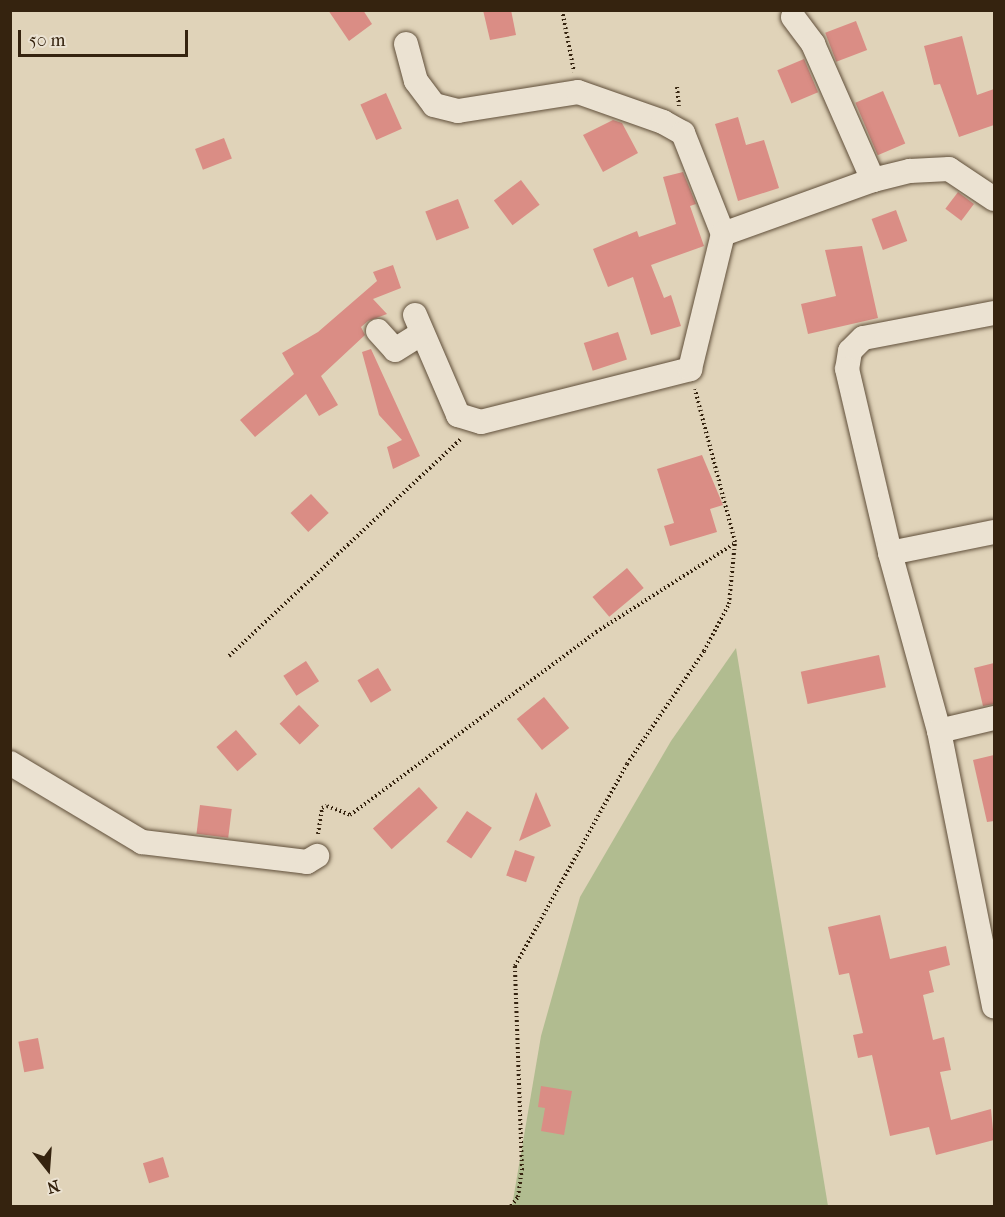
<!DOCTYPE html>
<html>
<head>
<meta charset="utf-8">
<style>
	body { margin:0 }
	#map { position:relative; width:1005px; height:1217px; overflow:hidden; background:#e0d3b9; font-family:"IM FELL French Canon",serif }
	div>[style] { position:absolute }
	.green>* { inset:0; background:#b1bc90 }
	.building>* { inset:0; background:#da8d85; transform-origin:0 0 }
	.path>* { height:4px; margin-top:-2px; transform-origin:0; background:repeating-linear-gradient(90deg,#35230f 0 1.5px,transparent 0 4.5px) }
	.roads { filter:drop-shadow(0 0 2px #604f3a) drop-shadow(0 0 2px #604f3a) }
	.minor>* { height:24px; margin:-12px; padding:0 12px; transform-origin:12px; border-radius:12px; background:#ebe2d2 }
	span { translate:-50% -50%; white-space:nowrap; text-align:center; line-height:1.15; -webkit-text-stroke:4.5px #ebe2d2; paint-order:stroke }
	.frame { position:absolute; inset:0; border:12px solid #35230f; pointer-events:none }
	.north { position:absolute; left:18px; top:1139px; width:60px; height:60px; -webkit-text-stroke:4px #ebe2d2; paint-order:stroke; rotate:163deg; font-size:16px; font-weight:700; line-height:24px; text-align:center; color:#35230f }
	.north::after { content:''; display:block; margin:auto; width:21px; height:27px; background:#35230f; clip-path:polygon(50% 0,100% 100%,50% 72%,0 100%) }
	.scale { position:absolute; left:18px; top:30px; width:170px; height:27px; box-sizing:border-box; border:3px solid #35230f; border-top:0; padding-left:8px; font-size:18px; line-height:21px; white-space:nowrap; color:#35230f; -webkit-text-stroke:4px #ebe2d2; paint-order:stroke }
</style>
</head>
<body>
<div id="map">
	<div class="green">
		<div style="clip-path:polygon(736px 648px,828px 1206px,512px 1206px,541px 1036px,580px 897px,671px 741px)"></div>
	</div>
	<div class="building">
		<div style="clip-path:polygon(328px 10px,363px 10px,372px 24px,349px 41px)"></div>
		<div style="clip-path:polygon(483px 10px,511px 10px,516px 35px,490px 40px)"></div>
		<div style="left:856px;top:21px;width:31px;height:33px;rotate:69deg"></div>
		<div style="clip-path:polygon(962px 36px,977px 95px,994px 89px,994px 125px,959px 137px,940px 84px,934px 85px,924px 46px)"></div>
		<div style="left:804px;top:59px;width:36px;height:29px;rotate:67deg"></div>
		<div style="left:883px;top:91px;width:57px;height:30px;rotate:67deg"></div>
		<div style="left:386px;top:93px;width:39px;height:28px;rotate:66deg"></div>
		<div style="clip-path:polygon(738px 117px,746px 145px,764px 140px,779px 188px,738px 201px,715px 124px)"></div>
		<div style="clip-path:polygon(613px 120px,622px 123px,638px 153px,603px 172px,583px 135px)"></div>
		<div style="left:224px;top:138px;width:22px;height:31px;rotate:69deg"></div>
		<div style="clip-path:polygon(683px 172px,696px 204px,690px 206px,704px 246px,651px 265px,664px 298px,671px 295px,681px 326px,651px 335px,633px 277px,608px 287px,593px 249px,637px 231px,639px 237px,676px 224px,663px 177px)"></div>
		<div style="left:521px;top:180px;width:31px;height:34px;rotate:53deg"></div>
		<div style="left:958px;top:192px;width:20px;height:21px;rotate:37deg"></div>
		<div style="left:458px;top:199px;width:31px;height:35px;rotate:69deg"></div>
		<div style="left:896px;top:210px;width:33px;height:26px;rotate:70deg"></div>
		<div style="clip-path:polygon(862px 246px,878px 318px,808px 334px,801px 304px,836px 296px,825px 250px)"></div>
		<div style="clip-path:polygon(393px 265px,401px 288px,373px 299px,387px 314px,368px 321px,361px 327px,365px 335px,321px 376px,338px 405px,319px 416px,306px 394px,255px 437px,240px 420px,294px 374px,282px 353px,318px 332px,377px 281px,373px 272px)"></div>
		<div style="left:618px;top:332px;width:29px;height:36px;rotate:72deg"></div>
		<div style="clip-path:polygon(371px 349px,420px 456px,393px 469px,387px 447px,402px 440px,379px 415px,362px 352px)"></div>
		<div style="clip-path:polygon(702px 455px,723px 505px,710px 509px,717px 532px,670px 546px,664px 526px,674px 523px,657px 469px)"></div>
		<div style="left:311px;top:494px;width:26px;height:28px;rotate:47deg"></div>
		<div style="left:627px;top:568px;width:26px;height:45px;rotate:50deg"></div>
		<div style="left:879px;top:655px;width:33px;height:80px;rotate:78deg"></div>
		<div style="left:306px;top:661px;width:24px;height:27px;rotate:57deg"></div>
		<div style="clip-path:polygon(994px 663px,994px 704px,983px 706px,974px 668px)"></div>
		<div style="left:378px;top:668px;width:26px;height:24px;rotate:59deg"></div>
		<div style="left:544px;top:697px;width:40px;height:35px;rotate:51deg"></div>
		<div style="left:299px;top:705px;width:29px;height:27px;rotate:46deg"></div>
		<div style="left:236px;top:730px;width:32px;height:26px;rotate:49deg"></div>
		<div style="clip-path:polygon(994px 755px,994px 821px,987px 822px,973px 760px)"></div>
		<div style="left:419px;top:787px;width:28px;height:62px;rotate:48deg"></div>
		<div style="clip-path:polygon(536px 792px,551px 826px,519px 841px)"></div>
		<div style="left:200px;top:805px;width:32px;height:29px;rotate:7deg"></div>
		<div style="left:467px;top:811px;width:30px;height:37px;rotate:34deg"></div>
		<div style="left:515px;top:850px;width:21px;height:27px;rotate:19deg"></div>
		<div style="clip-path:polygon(880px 915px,890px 959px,946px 946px,950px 965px,929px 971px,934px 992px,923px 995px,933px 1040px,944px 1037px,951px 1070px,940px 1072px,951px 1120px,991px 1109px,994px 1140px,936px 1155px,929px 1127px,890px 1136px,872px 1055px,858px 1058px,853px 1035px,863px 1033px,849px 973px,839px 975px,828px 927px)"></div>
		<div style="left:38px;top:1038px;width:31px;height:20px;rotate:79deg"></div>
		<div style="clip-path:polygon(541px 1086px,572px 1091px,564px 1135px,541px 1131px,545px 1108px,538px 1107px)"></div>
		<div style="left:163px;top:1157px;width:21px;height:21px;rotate:73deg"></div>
	</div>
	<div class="path">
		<div style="left:562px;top:10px;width:63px;rotate:79deg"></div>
		<div style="left:677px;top:87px;width:19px;rotate:84deg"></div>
		<div style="left:229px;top:656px;width:319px;rotate:-43.1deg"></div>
		<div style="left:318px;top:834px;width:26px;rotate:-81deg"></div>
		<div style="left:322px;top:808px;width:5px;rotate:-22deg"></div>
		<div style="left:327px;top:806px;width:25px;rotate:21deg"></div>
		<div style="left:350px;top:815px;width:307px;rotate:-36.6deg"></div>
		<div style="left:596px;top:632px;width:165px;rotate:-32.6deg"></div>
		<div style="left:511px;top:1206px;width:11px;rotate:-52deg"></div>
		<div style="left:518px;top:1197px;width:27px;rotate:-82deg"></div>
		<div style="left:522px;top:1170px;width:204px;rotate:-92deg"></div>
		<div style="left:515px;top:966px;width:231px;rotate:-61deg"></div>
		<div style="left:627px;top:764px;width:137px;rotate:-55.7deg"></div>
		<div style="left:704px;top:651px;width:53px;rotate:-62deg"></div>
		<div style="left:729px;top:604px;width:62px;rotate:-84.5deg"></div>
		<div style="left:735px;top:542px;width:158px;rotate:-104.7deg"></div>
	</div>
	<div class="roads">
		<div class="minor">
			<div style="left:793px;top:17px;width:34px;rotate:53deg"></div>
			<div style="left:813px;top:44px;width:149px;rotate:66.2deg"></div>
			<div style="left:406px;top:44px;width:38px;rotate:75deg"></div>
			<div style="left:416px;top:81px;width:30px;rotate:53deg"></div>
			<div style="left:434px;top:105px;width:25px;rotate:14deg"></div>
			<div style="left:458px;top:111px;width:121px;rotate:-9deg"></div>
			<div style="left:578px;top:92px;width:90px;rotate:19.4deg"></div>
			<div style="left:663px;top:122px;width:23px;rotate:29deg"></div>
			<div style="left:683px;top:133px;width:109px;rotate:68.4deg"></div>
			<div style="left:994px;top:313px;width:133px;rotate:169.2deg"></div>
			<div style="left:863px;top:338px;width:18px;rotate:135deg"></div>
			<div style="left:850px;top:351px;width:18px;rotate:99deg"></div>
			<div style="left:847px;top:369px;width:189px;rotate:76.8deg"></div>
			<div style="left:890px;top:553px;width:185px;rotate:74.6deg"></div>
			<div style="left:939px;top:731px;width:281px;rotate:78.7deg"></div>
			<div style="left:415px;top:315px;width:109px;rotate:66.7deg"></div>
			<div style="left:458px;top:415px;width:24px;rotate:17deg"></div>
			<div style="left:481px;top:422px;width:216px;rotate:-14.2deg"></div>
			<div style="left:690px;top:369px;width:139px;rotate:-76.3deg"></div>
			<div style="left:723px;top:234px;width:159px;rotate:-19.8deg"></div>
			<div style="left:873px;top:180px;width:38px;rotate:-14deg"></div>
			<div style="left:910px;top:171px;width:39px;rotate:-3deg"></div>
			<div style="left:949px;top:169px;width:54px;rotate:33.7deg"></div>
			<div style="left:378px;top:331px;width:25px;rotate:48deg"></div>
			<div style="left:395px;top:350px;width:32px;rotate:-32deg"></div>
			<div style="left:890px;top:553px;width:106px;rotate:-11.4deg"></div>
			<div style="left:939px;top:731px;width:57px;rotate:-13.3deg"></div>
			<div style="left:10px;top:763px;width:154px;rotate:30.9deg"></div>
			<div style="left:142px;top:842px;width:166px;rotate:6.9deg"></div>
			<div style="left:307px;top:862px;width:12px;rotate:-31deg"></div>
		</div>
	</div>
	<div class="frame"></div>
	<div class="north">N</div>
	<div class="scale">50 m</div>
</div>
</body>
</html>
